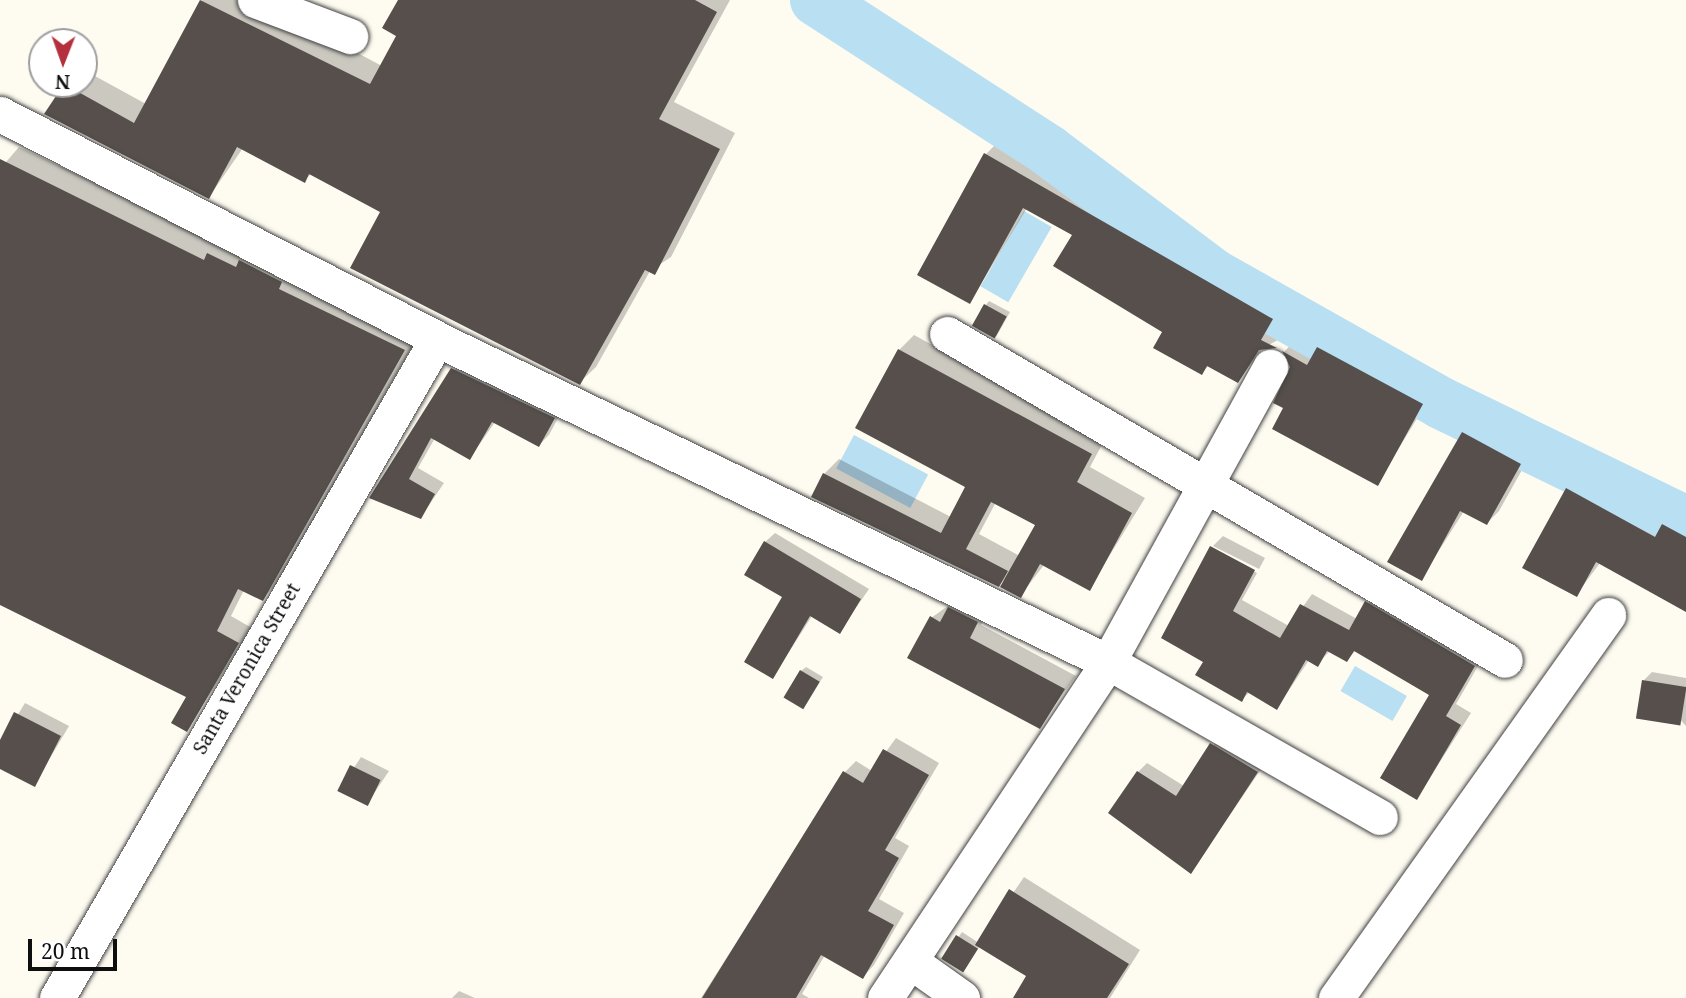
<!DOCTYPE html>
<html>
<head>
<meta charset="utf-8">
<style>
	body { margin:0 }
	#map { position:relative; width:1686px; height:998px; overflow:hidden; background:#fefbf1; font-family:"Noto Serif",serif }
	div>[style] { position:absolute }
	.water>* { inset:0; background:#b9dff2; transform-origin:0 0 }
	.shadow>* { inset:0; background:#0003 }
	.river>* { height:52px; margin:-26px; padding:0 26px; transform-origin:26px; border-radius:26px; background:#b9dff2 }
	.building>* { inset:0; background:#564f4b; transform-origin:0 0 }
	.roads { filter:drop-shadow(0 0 2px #414141) drop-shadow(0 0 2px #414141) }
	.minor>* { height:35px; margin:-17.5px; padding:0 17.5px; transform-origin:17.5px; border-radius:17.5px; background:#fff }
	span { translate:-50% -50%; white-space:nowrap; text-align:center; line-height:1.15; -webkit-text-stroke:7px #fff; paint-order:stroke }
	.street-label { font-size:19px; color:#0e0e0e }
	.north { position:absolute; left:28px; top:28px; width:70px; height:70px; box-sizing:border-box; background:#fff; border:2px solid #9f9f9f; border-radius:50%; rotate:181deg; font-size:19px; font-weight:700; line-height:28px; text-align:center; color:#0e0e0e }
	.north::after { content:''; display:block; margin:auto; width:24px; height:32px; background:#b5303d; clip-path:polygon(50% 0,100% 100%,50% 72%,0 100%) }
	.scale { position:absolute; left:28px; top:939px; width:89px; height:32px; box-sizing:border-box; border:4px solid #0e0e0e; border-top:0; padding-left:9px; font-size:21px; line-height:24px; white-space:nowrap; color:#0e0e0e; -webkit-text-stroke:5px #fff; paint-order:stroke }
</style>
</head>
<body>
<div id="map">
	<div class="water">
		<div style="left:1024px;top:211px;width:32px;height:87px;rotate:30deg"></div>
		<div style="left:854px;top:435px;width:84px;height:38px;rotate:28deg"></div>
		<div style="left:1355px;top:666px;width:60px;height:29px;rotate:30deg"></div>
	</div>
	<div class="shadow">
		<div style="clip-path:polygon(202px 0,258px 0,382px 66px,399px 35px,400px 0,730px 0,674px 102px,735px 133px,671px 257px,650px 271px,596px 367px,579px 383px,382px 212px,312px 173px,304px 181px,243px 148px,209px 197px,47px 113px,62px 84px,84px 84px,84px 70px,146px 104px)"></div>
		<div style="clip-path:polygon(998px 142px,1284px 306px,1273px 327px,1287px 335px,1263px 348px,1238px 381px,1209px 365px,1202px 373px,1074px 234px,1027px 208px,970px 302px,986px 154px)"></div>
		<div style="clip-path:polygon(19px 147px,419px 335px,277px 584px,262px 599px,244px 590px,231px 616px,252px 628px,187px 730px,189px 696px,0 603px,0 169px)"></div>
		<div style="clip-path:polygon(989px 301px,1010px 312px,996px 337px,985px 306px)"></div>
		<div style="clip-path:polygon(1332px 334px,1435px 389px,1377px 484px,1286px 407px,1292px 367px,1284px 352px,1297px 338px,1317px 349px)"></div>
		<div style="clip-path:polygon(evenodd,914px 335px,1105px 439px,1090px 467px,1145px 498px,1089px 589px,1044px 565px,1020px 596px,1006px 578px,999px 585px,824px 474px,839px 459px,951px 517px,967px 487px,899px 350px,914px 335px,996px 502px,1037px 524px,1020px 556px,979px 534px,996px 502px)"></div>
		<div style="clip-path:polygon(463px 358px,564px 407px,549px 435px,539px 445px,495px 422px,470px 458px,435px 438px,418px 468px,444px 483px,421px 517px,371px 497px)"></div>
		<div style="clip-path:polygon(1476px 421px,1532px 452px,1499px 511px,1487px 523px,1464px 511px,1421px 579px,1463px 433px)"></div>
		<div style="clip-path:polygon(1581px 475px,1667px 522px,1677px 511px,1686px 516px,1686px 610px,1600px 563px,1576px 595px,1567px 489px)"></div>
		<div style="clip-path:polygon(775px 533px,869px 589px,840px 631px,812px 616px,773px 677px,784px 596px,765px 542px)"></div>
		<div style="clip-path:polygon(1223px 536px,1265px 558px,1259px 569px,1213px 546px)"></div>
		<div style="clip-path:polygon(1212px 547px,1257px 573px,1242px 600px,1289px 626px,1312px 594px,1357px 619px,1377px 592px,1485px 654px,1456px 704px,1471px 713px,1417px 798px,1432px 694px,1356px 650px,1347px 660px,1330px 651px,1317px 664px,1309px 660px,1277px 708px,1250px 692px,1241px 700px,1205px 661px)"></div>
		<div style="clip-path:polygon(962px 596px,990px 609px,981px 625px,1076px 676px,1039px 727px,931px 618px)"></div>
		<div style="clip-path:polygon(806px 667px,823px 677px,804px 707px,801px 671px)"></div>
		<div style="clip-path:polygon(1652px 672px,1686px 678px,1686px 726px,1644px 680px)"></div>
		<div style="clip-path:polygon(25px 703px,69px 726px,34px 785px,0 767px,0 744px)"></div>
		<div style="clip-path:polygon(1221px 735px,1266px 762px,1191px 872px,1138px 772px,1147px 763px,1184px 786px)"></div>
		<div style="clip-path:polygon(896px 738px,939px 763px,895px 838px,909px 846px,879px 899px,904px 913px,874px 965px,863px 977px,825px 955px,802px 994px,809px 998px,701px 998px,844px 773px,856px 761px,872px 771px)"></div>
		<div style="clip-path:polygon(361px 757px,389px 771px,367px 804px,339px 790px)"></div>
		<div style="clip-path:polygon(1024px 877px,1140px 950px,1110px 998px,1015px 998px,1028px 975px,980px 946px,962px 971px,944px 958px,962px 932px,979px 943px)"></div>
		<div style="clip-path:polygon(459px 991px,475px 998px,452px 998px)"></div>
	</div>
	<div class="river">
		<div style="left:816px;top:0;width:278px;rotate:32.9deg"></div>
		<div style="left:1049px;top:151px;width:206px;rotate:36.9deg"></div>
		<div style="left:1214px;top:275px;width:261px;rotate:29.4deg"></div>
		<div style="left:1441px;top:403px;width:272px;rotate:25.9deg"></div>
	</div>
	<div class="building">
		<div style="clip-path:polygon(200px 0,370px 84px,396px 36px,382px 28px,398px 0,695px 0,717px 12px,659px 119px,720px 149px,655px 275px,645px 270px,580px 385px,350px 268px,380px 212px,309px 174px,305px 183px,237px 147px,209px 199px,44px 114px,64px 84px,134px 123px)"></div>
		<div style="clip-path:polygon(984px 153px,1273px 319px,1261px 340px,1277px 348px,1259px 350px,1238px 383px,1207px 366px,1202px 375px,1153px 348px,1162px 332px,1053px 266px,1072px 235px,1023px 208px,970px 304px,917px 275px)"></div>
		<div style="clip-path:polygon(0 159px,204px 260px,207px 253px,236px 267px,239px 260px,282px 282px,279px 289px,405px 350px,263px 601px,238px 589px,217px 631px,239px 643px,187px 732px,171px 723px,186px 697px,0 605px)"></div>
		<div style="left:984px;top:304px;width:26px;height:25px;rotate:29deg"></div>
		<div style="clip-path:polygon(1317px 347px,1423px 404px,1378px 486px,1272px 429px,1283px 408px,1273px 403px,1290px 367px,1282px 351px,1307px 365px)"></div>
		<div style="clip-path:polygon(898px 349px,1092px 454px,1077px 482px,1132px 513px,1090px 591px,1040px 564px,1021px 598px,1000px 587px,1035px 525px,991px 502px,966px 549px,1008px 571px,999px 587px,811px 497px,823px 473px,941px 533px,965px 487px,855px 428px)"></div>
		<div style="clip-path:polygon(451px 368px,555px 418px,539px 447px,492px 422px,470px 460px,431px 438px,409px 479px,435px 494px,421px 519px,369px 498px)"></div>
		<div style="clip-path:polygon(1462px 432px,1521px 464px,1487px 525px,1460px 511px,1422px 581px,1387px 562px)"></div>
		<div style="clip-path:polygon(1566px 488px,1655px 537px,1662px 524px,1686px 537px,1686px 612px,1596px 562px,1577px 597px,1522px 568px)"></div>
		<div style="clip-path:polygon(764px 541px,861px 599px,840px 634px,810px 616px,773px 679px,744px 662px,782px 597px,744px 575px)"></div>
		<div style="clip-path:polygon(1210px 546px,1255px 570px,1233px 611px,1280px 638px,1300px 604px,1349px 630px,1365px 601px,1475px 666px,1446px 716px,1461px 725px,1417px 800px,1380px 778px,1429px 695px,1354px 651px,1347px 662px,1327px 651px,1318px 667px,1306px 660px,1277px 710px,1247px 692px,1242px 702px,1195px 675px,1203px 662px,1161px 638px)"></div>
		<div style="clip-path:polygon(948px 607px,978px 622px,970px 638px,1065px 689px,1040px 729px,907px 658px,930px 616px,940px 622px)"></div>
		<div style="left:800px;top:670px;width:23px;height:32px;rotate:31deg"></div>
		<div style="left:1642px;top:680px;width:45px;height:39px;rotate:9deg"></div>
		<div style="clip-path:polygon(14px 712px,61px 736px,35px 787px,0 769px,0 740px)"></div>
		<div style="clip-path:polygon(1210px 743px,1258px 772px,1191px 874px,1108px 813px,1137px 771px,1176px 796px)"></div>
		<div style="clip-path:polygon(883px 749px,929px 775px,885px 850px,899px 858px,868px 911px,894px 925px,863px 979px,821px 955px,796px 998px,702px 998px,843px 771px,863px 783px)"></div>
		<div style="left:350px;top:765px;width:34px;height:29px;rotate:26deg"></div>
		<div style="clip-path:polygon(1009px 889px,1129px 964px,1107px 998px,1013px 998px,1026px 976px,975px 945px)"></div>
		<div style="left:956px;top:935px;width:26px;height:28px;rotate:32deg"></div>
	</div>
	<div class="roads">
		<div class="minor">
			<div style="left:255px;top:0;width:102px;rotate:20.8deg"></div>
			<div style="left:0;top:114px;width:492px;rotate:27.2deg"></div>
			<div style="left:437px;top:339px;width:745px;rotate:25.7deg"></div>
			<div style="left:1108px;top:662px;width:313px;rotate:29.7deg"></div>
			<div style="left:947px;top:334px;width:646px;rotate:30.29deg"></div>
			<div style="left:910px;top:961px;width:64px;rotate:35.4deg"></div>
			<div style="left:57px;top:998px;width:761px;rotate:-60.03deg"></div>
			<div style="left:885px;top:998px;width:403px;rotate:-56.4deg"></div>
			<div style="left:1108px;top:662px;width:337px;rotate:-61.2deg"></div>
			<div style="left:1336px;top:998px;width:470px;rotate:-54.6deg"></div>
		</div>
	</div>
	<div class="street-label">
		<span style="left:247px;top:669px;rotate:-60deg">Santa Veronica Street</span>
	</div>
	<div class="north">N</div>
	<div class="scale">20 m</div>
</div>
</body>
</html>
